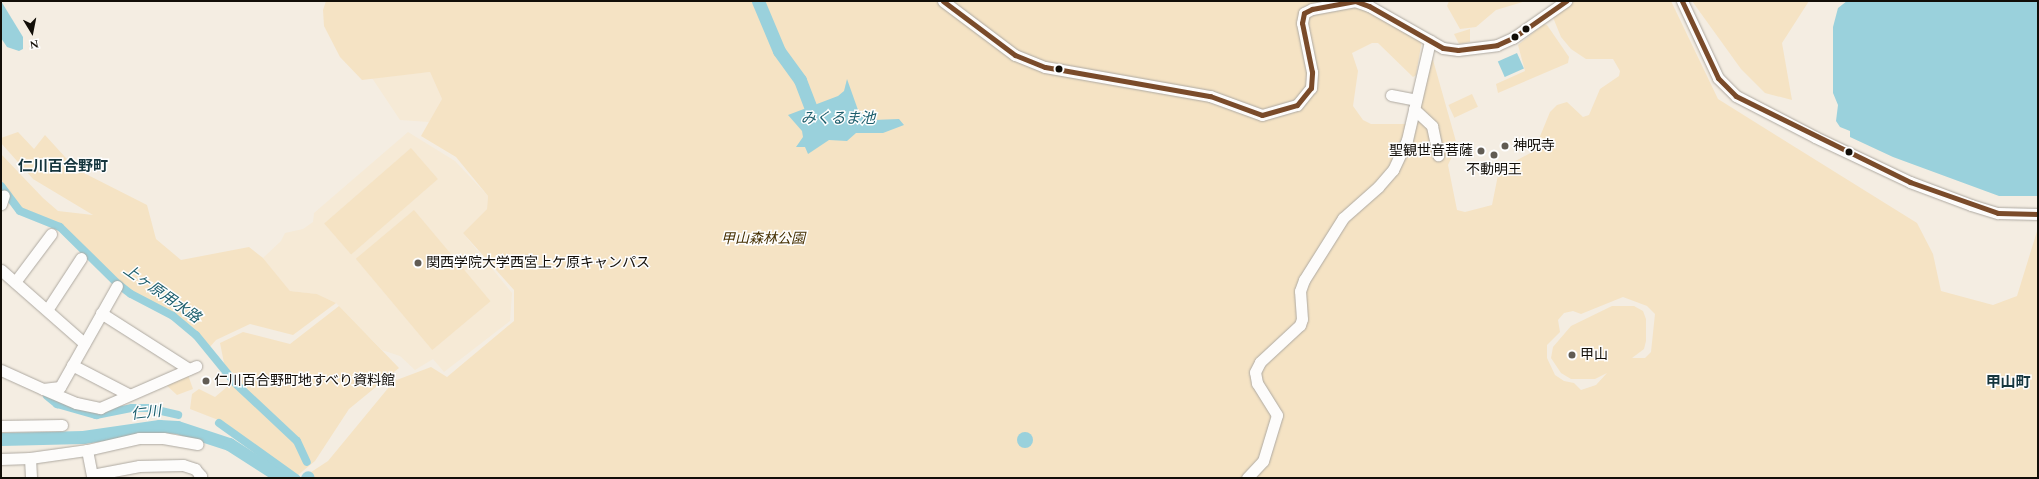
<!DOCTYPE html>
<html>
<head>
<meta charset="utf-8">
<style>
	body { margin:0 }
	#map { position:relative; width:2039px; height:479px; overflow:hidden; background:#f4ede2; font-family:Spectral,"Noto Sans JP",serif }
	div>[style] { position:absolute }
	.built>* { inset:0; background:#f6ead6 }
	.green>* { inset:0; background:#f5e3c4; transform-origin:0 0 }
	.water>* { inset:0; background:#9ad1dc; transform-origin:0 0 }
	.round { border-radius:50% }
	.canal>* { height:8px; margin:-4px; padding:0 4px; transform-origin:4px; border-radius:4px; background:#9ad1dc }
	.river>* { height:13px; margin:-6.5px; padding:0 6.5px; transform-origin:6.5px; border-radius:6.5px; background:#9ad1dc }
	.roads { filter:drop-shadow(0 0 1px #aea9a1) drop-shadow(0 0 1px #aea9a1) }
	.minor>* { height:11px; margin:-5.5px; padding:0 5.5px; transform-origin:5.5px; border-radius:5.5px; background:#fdfcfb }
	.bus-1>* { height:5px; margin:-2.5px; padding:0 2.5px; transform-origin:2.5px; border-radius:2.5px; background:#7a4b2a }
	.dots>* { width:11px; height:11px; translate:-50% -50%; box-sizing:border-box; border:2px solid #fefefe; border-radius:50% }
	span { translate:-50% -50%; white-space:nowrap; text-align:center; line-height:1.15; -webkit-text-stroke:3px #fefefe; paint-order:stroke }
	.poi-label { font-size:14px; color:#120e08 }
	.left { translate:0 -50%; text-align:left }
	.right { translate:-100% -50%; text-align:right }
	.park-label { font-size:14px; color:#452f00; font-style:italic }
	.water-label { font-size:15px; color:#1b5d6c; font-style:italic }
	.neighbourhood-label { font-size:15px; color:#16363e; font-weight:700 }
	.frame { position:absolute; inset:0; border:2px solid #120e08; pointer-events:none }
	.north { position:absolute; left:12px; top:12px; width:40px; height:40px; -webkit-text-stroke:3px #fefefe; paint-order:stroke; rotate:170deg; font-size:11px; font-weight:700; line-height:16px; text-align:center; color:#120e08 }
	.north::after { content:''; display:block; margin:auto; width:14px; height:18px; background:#120e08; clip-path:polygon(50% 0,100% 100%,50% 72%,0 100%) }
</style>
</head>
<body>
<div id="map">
	<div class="built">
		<div style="clip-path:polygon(430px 72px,442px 99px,429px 122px,400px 120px,372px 78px)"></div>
		<div style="clip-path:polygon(408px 132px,455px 161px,488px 196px,487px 209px,463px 233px,512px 293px,510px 321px,444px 372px,433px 359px,415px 370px,400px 356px,382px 350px,336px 303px,317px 294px,290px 291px,263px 258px,281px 241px,285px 233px,303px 229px,313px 222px,314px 213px)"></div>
	</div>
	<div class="green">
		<div style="clip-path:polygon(evenodd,326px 1px,1333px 1px,1333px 12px,1355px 6px,1363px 8px,1422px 40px,1416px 75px,1413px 77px,1378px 43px,1372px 43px,1352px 53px,1358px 71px,1353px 106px,1363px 120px,1371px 124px,1410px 124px,1431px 59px,1433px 60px,1457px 145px,1448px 165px,1457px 210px,1465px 212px,1492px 205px,1499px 170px,1534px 151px,1550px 112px,1557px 105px,1567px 102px,1583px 117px,1589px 115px,1600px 89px,1619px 76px,1620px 71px,1613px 59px,1586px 59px,1571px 49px,1561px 37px,1552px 15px,1573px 1px,1671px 1px,1718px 99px,1917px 223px,1933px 254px,1941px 291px,1993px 305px,2017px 296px,2038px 228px,2038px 478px,302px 478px,328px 461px,394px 381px,431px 367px,447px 377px,514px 321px,514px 290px,463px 233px,487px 209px,488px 196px,456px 157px,421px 136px,442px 99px,430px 72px,362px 80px,340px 57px,324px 26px,323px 10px,326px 1px,1623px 297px,1647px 306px,1655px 314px,1651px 352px,1645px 358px,1632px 358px,1644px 349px,1646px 341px,1646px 319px,1643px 311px,1634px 306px,1612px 306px,1571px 326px,1553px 347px,1551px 358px,1561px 373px,1571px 379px,1595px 379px,1607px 373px,1596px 385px,1581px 390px,1574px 383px,1564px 381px,1555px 375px,1547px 358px,1547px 345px,1560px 332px,1558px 320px,1564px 313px,1573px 311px,1581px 314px,1623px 297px)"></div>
		<div style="clip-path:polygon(1449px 1px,1526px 1px,1496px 10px,1476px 27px,1460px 29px,1447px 6px)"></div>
		<div style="clip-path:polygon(1692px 1px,1809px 1px,1782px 43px,1792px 100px,1765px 93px,1741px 69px)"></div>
		<div style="clip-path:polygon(1544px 24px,1547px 25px,1569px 57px,1568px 63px,1498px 93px,1496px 84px,1525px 71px,1518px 45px)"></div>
		<div style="clip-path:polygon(1470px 29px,1470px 42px,1459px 44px,1454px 34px)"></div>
		<div style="left:1472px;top:94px;width:14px;height:26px;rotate:65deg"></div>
		<div style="clip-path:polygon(18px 132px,34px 149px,45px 135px,76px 169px,147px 205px,156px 239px,181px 260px,249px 247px,263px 258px,290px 291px,317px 294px,336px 303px,293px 335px,250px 324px,216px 340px,208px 349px,175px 319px,131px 294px,54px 222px,24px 213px,1px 180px,1px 154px,43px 198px,58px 211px,93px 215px,33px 179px,1px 143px,1px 138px)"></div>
		<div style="left:411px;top:148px;width:41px;height:115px;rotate:49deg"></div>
		<div style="left:414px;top:210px;width:119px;height:76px;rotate:50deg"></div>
		<div style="clip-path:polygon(339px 306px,399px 368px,349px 409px,315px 461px,298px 475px,246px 440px,226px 423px,190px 409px,192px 394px,199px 389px,215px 397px,234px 381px,224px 363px,220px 343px,243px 332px,290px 344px)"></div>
		<div style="clip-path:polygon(187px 372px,193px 389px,177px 395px,163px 382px)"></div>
	</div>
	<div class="water">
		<div style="clip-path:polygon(1px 1px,23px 37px,23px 49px,19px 51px,7px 47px,1px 38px)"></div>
		<div style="clip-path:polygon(1847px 1px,2038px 1px,2038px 196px,1999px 196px,1893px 157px,1850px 137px,1850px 131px,1840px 127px,1836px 121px,1838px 105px,1833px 93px,1833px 27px,1838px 8px)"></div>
		<div style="left:1517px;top:53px;width:17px;height:21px;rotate:66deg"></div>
		<div style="clip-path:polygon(847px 79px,858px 110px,865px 116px,873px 120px,899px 119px,904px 125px,883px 133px,856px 133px,847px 141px,829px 140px,808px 154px,805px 147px,796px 147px,803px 137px,802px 131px,788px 115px,838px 96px,844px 91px)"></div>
		<div class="round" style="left:1017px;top:432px;width:16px;height:16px"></div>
	</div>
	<div class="canal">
		<div style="left:1px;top:186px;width:31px;rotate:53deg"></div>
		<div style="left:20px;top:211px;width:43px;rotate:21.8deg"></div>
		<div style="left:60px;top:227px;width:81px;rotate:44.5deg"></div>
		<div style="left:118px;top:284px;width:16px;rotate:38deg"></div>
		<div style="left:131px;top:294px;width:47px;rotate:27.6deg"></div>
		<div style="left:173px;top:316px;width:30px;rotate:40deg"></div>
		<div style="left:196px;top:335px;width:63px;rotate:50.8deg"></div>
		<div style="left:236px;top:384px;width:83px;rotate:43.1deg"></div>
		<div style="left:297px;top:441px;width:23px;rotate:65deg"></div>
		<div style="left:47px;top:396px;width:13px;rotate:39deg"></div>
		<div style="left:57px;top:404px;width:41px;rotate:15.8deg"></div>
		<div style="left:96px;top:415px;width:37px;rotate:-11deg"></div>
		<div style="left:132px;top:408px;width:16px"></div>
		<div style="left:148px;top:408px;width:31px;rotate:13deg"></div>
		<div style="left:219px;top:423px;width:95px;rotate:35.5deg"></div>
	</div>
	<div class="river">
		<div style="left:758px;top:1px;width:54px;rotate:67.2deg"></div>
		<div style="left:779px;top:51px;width:36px;rotate:54deg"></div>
		<div style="left:800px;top:80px;width:28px;rotate:69deg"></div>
		<div style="left:1px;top:439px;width:82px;rotate:-1.4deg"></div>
		<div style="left:83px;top:437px;width:77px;rotate:-8.2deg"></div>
		<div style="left:159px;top:426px;width:18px;rotate:3deg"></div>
		<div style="left:177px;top:427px;width:55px;rotate:18.1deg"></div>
		<div style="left:229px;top:444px;width:63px;rotate:32.7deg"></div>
		<div style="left:307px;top:478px;width:1px;rotate:-45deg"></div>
	</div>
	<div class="roads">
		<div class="minor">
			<div style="left:943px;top:1px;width:90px;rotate:36.9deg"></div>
			<div style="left:1015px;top:55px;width:32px;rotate:22deg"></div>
			<div style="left:1045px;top:67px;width:168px;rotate:10deg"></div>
			<div style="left:1210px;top:96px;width:55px;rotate:20.1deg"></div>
			<div style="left:1262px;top:115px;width:36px;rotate:-16deg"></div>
			<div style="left:1297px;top:105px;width:22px;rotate:-51deg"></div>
			<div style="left:1311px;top:88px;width:16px;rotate:-86deg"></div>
			<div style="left:1312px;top:72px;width:50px;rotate:-101.5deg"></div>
			<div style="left:1302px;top:23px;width:10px;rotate:-79deg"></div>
			<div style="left:1304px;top:13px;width:9px;rotate:-27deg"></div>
			<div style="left:1312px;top:9px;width:44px;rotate:-10.5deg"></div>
			<div style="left:1355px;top:1px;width:15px;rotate:20deg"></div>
			<div style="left:1369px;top:6px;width:85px;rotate:29.6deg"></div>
			<div style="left:1443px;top:48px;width:15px;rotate:8deg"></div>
			<div style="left:1458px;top:50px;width:39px;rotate:-7deg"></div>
			<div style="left:1497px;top:45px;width:17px;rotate:-24deg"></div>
			<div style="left:1513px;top:38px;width:65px;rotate:-34.9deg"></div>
			<div style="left:1682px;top:1px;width:85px;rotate:64.9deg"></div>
			<div style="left:1718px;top:78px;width:25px;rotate:45deg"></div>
			<div style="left:1736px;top:96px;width:89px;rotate:27.4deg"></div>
			<div style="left:1815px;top:137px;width:105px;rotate:25.3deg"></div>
			<div style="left:1910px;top:182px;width:65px;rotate:20.7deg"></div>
			<div style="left:1971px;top:205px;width:28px;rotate:17deg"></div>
			<div style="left:1998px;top:213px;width:40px;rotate:1.4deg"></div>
			<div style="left:1391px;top:95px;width:25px;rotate:11deg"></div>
			<div style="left:1414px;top:109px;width:25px;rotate:43deg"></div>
			<div style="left:1432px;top:126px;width:30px;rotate:78deg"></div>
			<div style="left:1px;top:204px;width:9px;rotate:-72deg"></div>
			<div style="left:1px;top:270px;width:111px;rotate:41.3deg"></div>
			<div style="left:15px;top:282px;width:60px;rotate:-53.1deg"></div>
			<div style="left:47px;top:310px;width:62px;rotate:-56.8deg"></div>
			<div style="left:101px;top:313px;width:104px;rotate:32.5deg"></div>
			<div style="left:72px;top:365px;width:63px;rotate:27.4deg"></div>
			<div style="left:1px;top:370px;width:46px;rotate:24.3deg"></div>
			<div style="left:43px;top:389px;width:17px;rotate:-7deg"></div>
			<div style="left:60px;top:387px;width:116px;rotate:-60.6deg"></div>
			<div style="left:43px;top:389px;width:36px;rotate:23deg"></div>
			<div style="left:76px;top:403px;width:25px;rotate:12deg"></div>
			<div style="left:100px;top:408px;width:105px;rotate:-23.6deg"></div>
			<div style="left:1px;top:426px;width:61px;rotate:-0.9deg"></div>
			<div style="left:87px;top:450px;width:25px;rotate:79deg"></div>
			<div style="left:92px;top:475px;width:48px;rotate:-10.8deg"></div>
			<div style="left:139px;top:466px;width:44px;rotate:-1.3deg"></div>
			<div style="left:183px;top:465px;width:13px;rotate:18deg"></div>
			<div style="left:195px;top:469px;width:9px;rotate:49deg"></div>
			<div style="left:201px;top:476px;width:3px;rotate:135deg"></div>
			<div style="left:30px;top:458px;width:20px;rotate:87deg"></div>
			<div style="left:1px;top:459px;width:29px;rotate:-2deg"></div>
			<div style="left:30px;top:458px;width:58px;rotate:-8deg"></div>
			<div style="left:87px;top:450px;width:53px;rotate:-13deg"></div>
			<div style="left:139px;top:438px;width:24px"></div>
			<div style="left:163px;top:438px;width:35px;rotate:10deg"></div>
			<div style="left:1247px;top:478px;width:23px;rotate:-47deg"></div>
			<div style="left:1263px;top:461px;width:48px;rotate:-73.1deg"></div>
			<div style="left:1277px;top:415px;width:38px;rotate:-122deg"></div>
			<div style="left:1257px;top:383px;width:11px;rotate:-100deg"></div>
			<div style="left:1255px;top:372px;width:11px;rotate:-63deg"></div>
			<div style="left:1260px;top:362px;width:54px;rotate:-42.8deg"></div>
			<div style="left:1300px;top:325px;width:6px;rotate:-72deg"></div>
			<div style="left:1302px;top:319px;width:28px;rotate:-94deg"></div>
			<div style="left:1300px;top:291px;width:12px;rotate:-70deg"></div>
			<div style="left:1304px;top:280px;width:73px;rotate:-57.8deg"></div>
			<div style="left:1343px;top:218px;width:47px;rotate:-41.5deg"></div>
			<div style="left:1378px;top:187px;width:23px;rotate:-49deg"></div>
			<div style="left:1393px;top:170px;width:33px;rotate:-65deg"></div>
			<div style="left:1407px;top:140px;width:102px;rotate:-76.9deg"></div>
		</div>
	</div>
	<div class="bus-1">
		<div style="left:943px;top:1px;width:90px;rotate:36.9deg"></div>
		<div style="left:1015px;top:55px;width:32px;rotate:22deg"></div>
		<div style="left:1045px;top:67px;width:168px;rotate:10deg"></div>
		<div style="left:1210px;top:96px;width:55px;rotate:20.1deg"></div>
		<div style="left:1262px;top:115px;width:36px;rotate:-16deg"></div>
		<div style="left:1297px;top:105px;width:22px;rotate:-51deg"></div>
		<div style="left:1311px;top:88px;width:16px;rotate:-86deg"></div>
		<div style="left:1312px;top:72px;width:50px;rotate:-101.5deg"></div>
		<div style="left:1302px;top:23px;width:10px;rotate:-79deg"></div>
		<div style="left:1304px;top:13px;width:9px;rotate:-27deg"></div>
		<div style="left:1312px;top:9px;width:44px;rotate:-10.5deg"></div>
		<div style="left:1355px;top:1px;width:15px;rotate:20deg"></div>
		<div style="left:1369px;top:6px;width:85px;rotate:29.6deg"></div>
		<div style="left:1443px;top:48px;width:15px;rotate:8deg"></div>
		<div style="left:1458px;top:50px;width:39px;rotate:-7deg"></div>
		<div style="left:1497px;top:45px;width:17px;rotate:-24deg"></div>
		<div style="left:1513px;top:38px;width:65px;rotate:-34.9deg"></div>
		<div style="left:1682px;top:1px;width:85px;rotate:64.9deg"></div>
		<div style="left:1718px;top:78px;width:25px;rotate:45deg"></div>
		<div style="left:1736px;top:96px;width:194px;rotate:26.3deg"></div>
		<div style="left:1910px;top:182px;width:93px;rotate:19.4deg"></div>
		<div style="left:1998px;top:213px;width:40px;rotate:1.4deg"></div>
	</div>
	<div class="dots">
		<div style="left:1526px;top:29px;background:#120e08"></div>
		<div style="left:1515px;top:37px;background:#120e08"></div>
		<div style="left:1059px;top:69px;background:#120e08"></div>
		<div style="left:1505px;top:146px;background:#615c54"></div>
		<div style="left:1481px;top:151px;background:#615c54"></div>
		<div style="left:1849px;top:152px;background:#120e08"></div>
		<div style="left:1494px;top:155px;background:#615c54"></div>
		<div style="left:418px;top:263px;background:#615c54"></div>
		<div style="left:1572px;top:355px;background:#615c54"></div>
		<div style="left:206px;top:381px;background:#615c54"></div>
	</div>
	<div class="poi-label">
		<span class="left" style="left:1513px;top:146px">神呪寺</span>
		<span class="right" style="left:1473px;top:151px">聖観世音菩薩</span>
		<span style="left:1494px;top:170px">不動明王</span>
		<span class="left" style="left:426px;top:263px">関西学院大学西宮上ケ原キャンパス</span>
		<span class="left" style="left:1580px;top:355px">甲山</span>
		<span class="left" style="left:214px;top:381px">仁川百合野町地すべり資料館</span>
	</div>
	<div class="park-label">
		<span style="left:763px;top:239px">甲山森林公園</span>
	</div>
	<div class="water-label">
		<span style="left:838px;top:119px">みくるま池</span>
		<span style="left:162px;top:294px;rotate:35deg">上ヶ原用水路</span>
		<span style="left:146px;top:413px;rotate:-6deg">仁川</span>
	</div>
	<div class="neighbourhood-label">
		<span style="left:63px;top:167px">仁川百合野町</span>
		<span style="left:2008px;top:383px">甲山町</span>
	</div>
	<div class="frame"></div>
	<div class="north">N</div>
</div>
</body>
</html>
